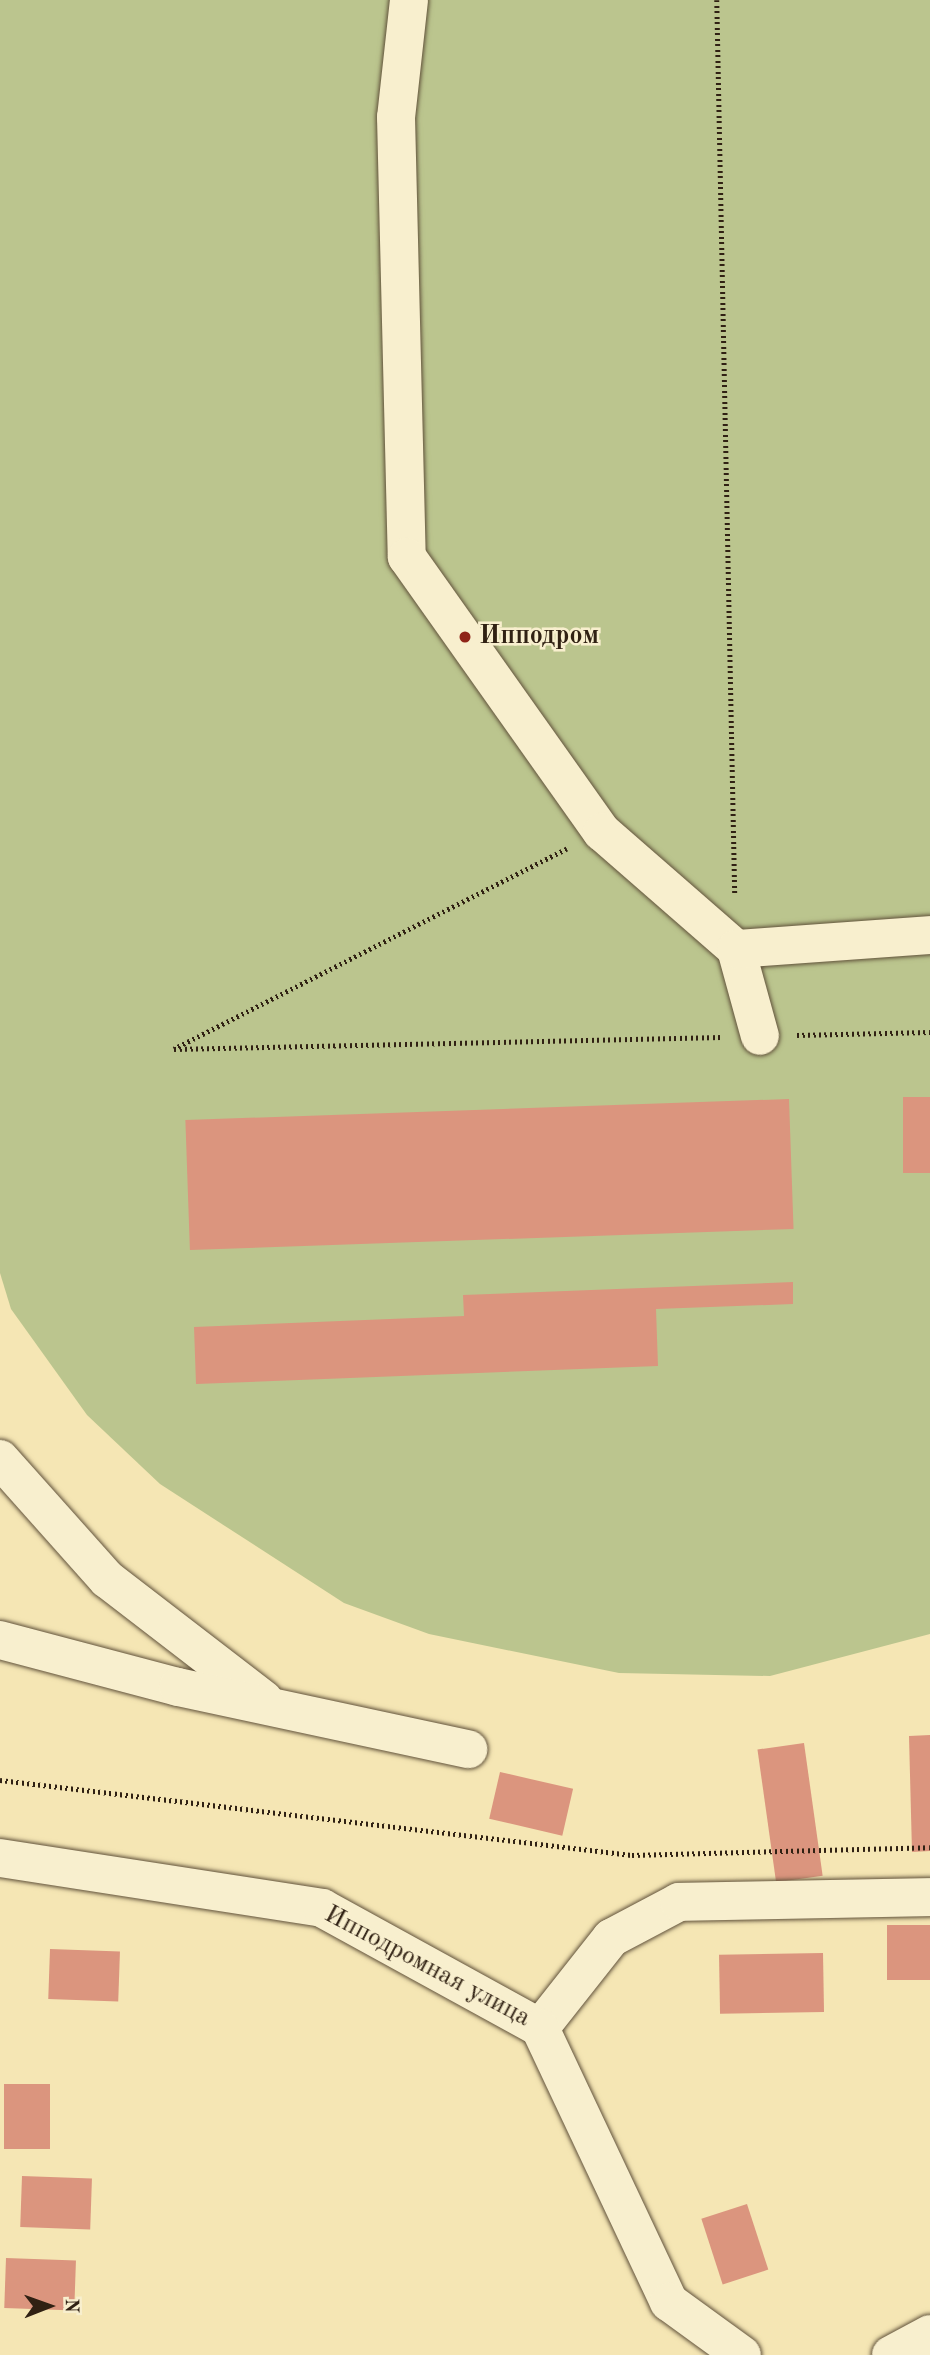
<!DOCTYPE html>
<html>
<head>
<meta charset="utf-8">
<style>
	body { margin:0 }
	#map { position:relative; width:930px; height:2355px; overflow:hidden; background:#f5e6b4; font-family:"Old Standard TT",serif }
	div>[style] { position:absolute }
	.green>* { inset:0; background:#bbc58e }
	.building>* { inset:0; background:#db957e; transform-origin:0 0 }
	.path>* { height:4.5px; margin-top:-2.25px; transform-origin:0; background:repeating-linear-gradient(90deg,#302113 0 2px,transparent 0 5.5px) }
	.roads { filter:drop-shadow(0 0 2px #61523b) drop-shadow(0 0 2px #61523b) }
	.minor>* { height:38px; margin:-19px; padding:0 19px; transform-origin:19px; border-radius:19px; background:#f8efce }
	.dots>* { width:19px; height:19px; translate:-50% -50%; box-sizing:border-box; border:4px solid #f8efce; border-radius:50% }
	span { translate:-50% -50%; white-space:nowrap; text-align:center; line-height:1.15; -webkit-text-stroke:5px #f8efce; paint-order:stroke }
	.poi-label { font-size:26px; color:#302113; font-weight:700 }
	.left { translate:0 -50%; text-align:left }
	.street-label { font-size:26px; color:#302113 }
	.north { position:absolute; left:14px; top:2271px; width:70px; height:70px; -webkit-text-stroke:5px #f8efce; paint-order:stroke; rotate:89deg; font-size:19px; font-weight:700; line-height:28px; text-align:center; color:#302113 }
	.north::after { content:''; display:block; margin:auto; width:24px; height:32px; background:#302113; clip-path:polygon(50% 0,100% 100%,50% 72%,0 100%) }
</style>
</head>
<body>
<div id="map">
	<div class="green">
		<div style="clip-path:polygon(0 0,930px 0,930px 1634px,770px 1676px,619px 1673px,429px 1634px,344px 1603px,160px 1484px,87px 1415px,11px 1309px,0 1273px)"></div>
	</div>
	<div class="building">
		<div style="left:930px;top:1097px;width:76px;height:27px;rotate:90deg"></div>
		<div style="left:789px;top:1099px;width:130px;height:604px;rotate:88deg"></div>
		<div style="clip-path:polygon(793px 1282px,793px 1304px,656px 1309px,658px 1366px,196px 1384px,194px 1327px,464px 1316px,463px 1295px)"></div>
		<div style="clip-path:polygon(930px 1735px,930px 1851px,912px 1852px,909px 1736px)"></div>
		<div style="left:804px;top:1743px;width:134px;height:47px;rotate:82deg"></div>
		<div style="left:500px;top:1772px;width:75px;height:48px;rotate:13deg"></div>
		<div style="left:930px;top:1925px;width:55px;height:43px;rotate:90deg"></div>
		<div style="left:50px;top:1949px;width:70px;height:50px;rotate:2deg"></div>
		<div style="left:823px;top:1953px;width:59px;height:104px;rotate:89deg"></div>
		<div style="left:50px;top:2084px;width:65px;height:46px;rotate:90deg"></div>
		<div style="left:22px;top:2176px;width:70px;height:51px;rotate:2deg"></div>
		<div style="left:747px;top:2204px;width:69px;height:48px;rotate:72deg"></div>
		<div style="left:6px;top:2258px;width:70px;height:50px;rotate:2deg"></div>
	</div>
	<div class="path">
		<div style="left:717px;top:0;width:895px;rotate:88.85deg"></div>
		<div style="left:567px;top:849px;width:441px;rotate:153deg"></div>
		<div style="left:174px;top:1049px;width:548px;rotate:-1.25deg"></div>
		<div style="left:797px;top:1035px;width:133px;rotate:-1.3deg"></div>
		<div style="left:0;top:1780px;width:636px;rotate:6.77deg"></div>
		<div style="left:632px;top:1855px;width:298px;rotate:-1.5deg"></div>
	</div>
	<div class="roads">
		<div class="minor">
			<div style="left:409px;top:0;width:118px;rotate:96.3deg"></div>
			<div style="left:396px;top:117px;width:440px;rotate:88.6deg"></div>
			<div style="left:407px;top:557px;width:337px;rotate:54.7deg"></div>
			<div style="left:602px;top:832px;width:178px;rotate:41.1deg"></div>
			<div style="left:736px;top:949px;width:90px;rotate:74.6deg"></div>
			<div style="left:736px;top:949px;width:195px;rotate:-4.1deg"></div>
			<div style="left:0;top:1459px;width:161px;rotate:48.3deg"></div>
			<div style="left:107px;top:1579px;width:198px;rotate:37.6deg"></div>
			<div style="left:0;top:1640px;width:184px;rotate:14.8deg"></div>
			<div style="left:178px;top:1687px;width:297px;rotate:12.1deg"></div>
			<div style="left:0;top:1858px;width:326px;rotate:8.8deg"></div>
			<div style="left:322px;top:1908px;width:249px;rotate:28.8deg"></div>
			<div style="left:540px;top:2028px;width:115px;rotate:-51.7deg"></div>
			<div style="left:611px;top:1938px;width:77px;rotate:-27.9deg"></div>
			<div style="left:679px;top:1902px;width:251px;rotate:-1.1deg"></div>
			<div style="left:540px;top:2028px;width:303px;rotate:64.8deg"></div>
			<div style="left:669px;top:2302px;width:90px;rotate:36deg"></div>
			<div style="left:891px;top:2355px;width:44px;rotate:-28.3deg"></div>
		</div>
	</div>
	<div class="dots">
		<div style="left:465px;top:637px;background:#8f2418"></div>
	</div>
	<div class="poi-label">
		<span class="left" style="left:479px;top:637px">Ипподром</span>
	</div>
	<div class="street-label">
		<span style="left:427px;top:1967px;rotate:28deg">Ипподромная улица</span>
	</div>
	<div class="north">N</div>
</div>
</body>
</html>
